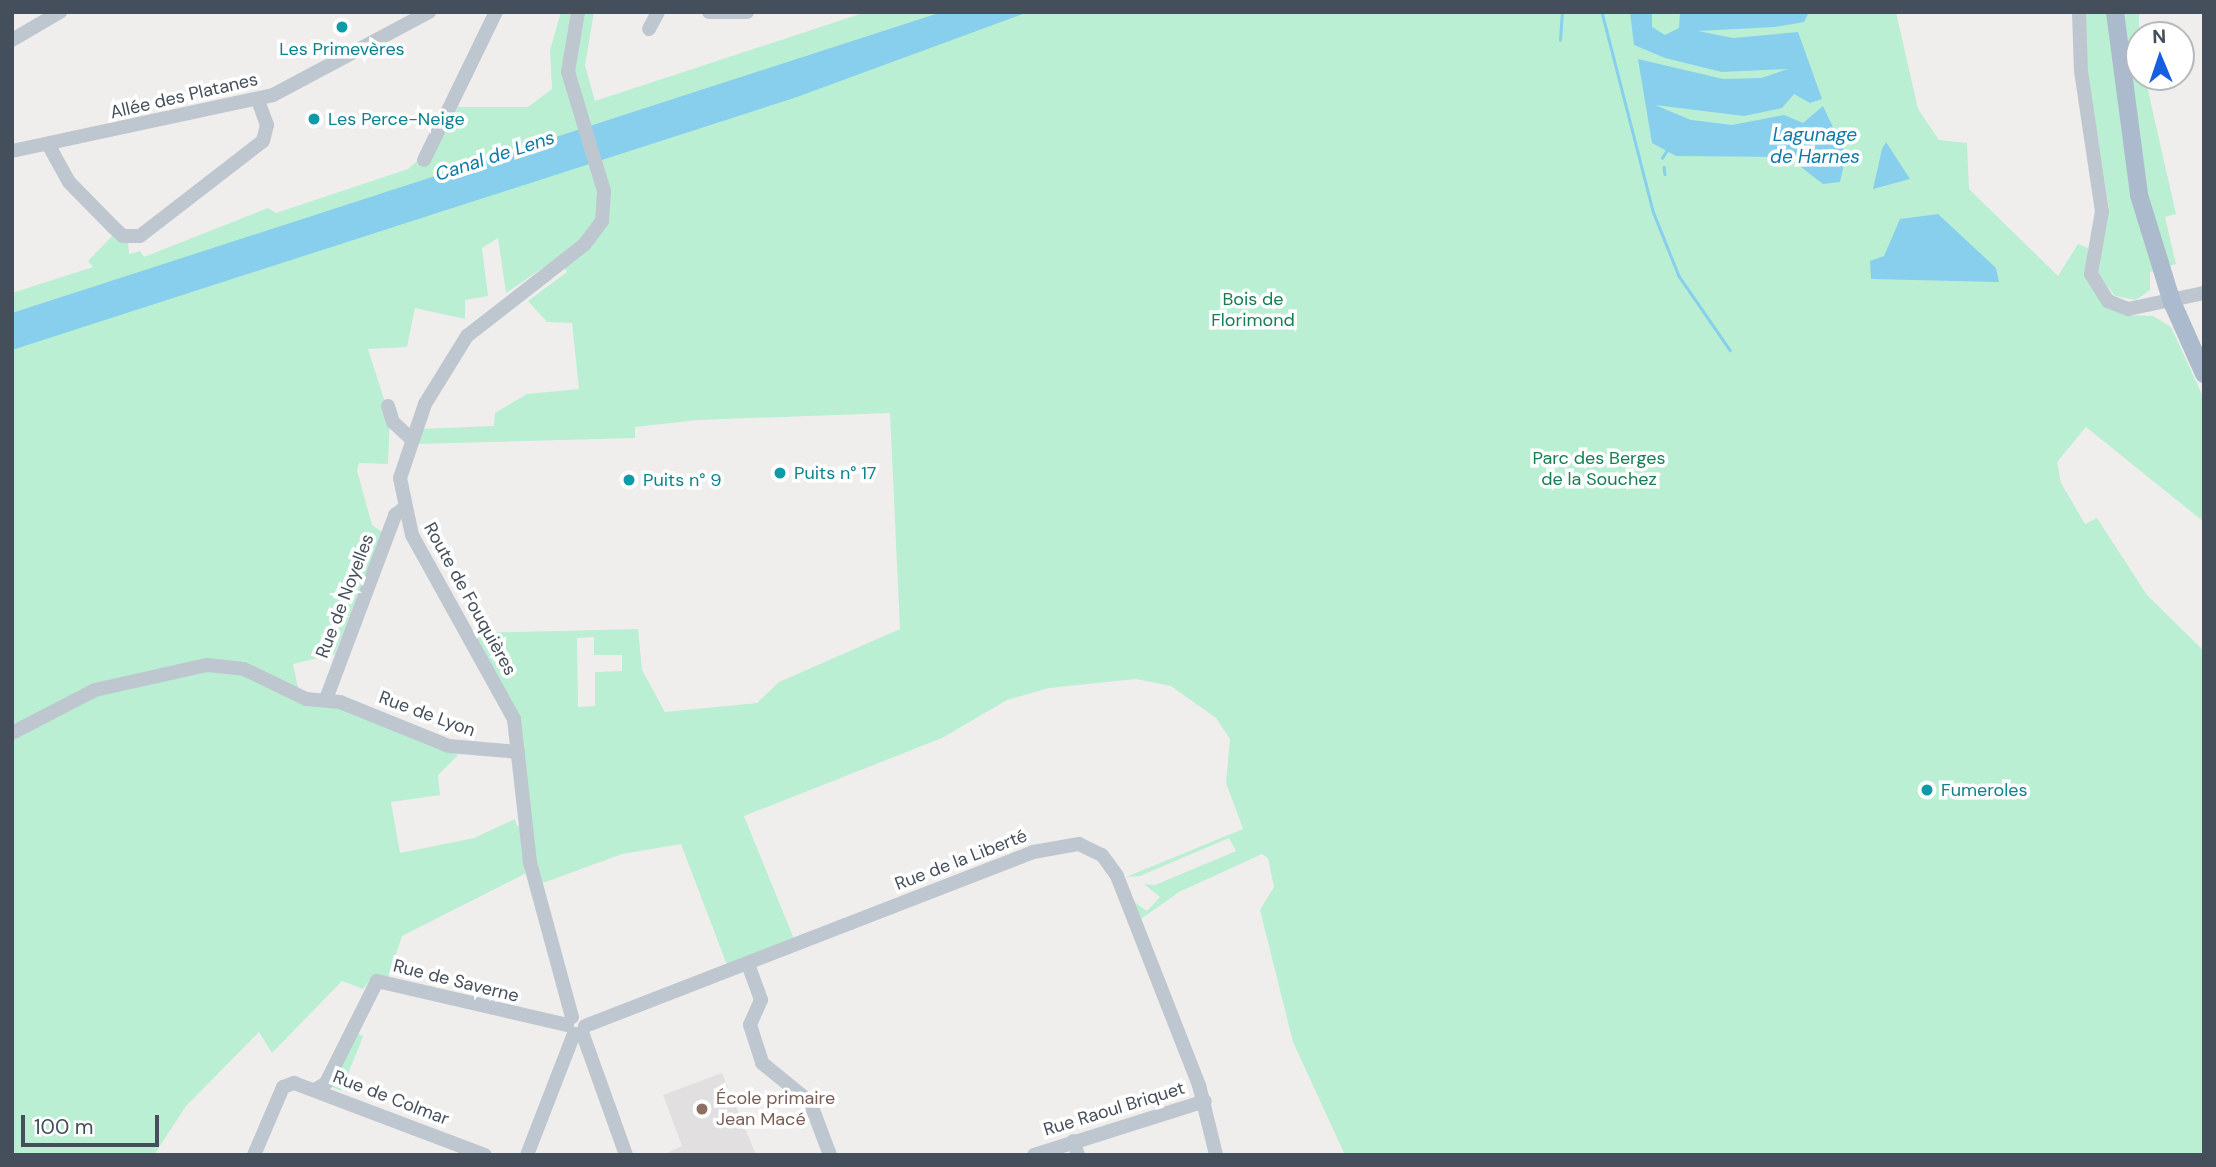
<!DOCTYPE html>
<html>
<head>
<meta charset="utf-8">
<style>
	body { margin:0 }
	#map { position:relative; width:2216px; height:1167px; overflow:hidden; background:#f0eeed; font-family:"DM Sans",sans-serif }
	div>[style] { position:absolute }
	.education>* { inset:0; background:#e1dfdf }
	.green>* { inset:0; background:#baefd3; transform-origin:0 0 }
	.water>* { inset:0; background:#87cfed }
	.stream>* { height:2.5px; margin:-1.25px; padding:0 1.25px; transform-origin:1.25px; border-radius:1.25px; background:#87cfed }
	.minor>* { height:14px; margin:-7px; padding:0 7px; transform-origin:7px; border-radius:7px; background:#bec7d0 }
	.major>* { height:18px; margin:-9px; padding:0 9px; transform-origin:9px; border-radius:9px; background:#acbacd }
	.dots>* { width:19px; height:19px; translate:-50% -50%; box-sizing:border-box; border:4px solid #fff; border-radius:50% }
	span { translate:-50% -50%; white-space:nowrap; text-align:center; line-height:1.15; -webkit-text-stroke:7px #fff; paint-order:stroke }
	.culture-label { font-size:18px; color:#0d838f }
	.left { translate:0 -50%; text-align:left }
	.street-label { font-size:18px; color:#454f5b }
	.park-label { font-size:18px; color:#157e52 }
	.education-label { font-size:18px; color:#785e54 }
	.water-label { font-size:19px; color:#0a7baa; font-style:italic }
	.frame { position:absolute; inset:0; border:14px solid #454f5b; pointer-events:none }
	.north { position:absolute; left:2125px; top:21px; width:70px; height:70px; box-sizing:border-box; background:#fff; border:2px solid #b5b9bd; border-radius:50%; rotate:358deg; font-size:19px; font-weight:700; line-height:28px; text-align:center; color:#454f5b }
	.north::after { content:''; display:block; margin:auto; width:24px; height:32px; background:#165ee2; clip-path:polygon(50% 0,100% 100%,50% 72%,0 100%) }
	.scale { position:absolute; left:21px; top:1115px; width:138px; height:32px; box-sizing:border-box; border:4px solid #454f5b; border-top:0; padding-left:9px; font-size:21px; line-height:24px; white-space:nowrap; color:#454f5b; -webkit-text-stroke:5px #fff; paint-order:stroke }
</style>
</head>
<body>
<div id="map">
	<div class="education">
		<div style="clip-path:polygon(722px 1073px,756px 1155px,662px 1155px,682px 1146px,663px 1095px)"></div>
	</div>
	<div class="green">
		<div style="clip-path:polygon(evenodd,561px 12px,594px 12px,585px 65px,595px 101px,866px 12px,1896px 12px,1918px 109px,1939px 140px,1967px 143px,1969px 189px,2058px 276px,2078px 244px,2088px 248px,2087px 275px,2130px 315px,2153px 316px,2171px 327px,2204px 399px,2204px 522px,2086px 427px,2057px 462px,2061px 483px,2085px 524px,2097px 518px,2147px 595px,2204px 651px,2204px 1155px,1345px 1155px,1293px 1042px,1260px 910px,1274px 887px,1268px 858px,1262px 854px,1179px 892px,1141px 919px,1133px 901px,1147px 911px,1160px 897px,1144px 884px,1155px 885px,1236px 851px,1229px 838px,1140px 876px,1126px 877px,1243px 829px,1226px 783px,1230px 739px,1216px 718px,1171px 686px,1136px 679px,1049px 688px,1007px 700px,942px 738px,744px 816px,794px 939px,727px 965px,681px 844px,622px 854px,543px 883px,538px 867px,402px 936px,388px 978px,374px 975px,363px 989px,342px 981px,272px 1053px,259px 1032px,186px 1106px,154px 1155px,12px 1155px,12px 293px,93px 267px,88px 261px,113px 235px,128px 241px,129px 254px,140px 251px,144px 257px,268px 208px,276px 213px,408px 169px,439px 143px,458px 107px,528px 107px,552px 89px,550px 50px,561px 12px,498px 238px,506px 293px,557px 258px,567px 272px,528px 301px,547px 322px,572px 323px,579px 389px,527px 394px,495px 413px,494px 426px,418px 429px,416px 444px,635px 438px,635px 427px,698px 420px,890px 413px,900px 629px,779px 682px,757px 703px,665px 712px,642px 670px,638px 629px,473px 633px,519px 714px,529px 823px,517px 826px,515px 819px,474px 838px,400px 853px,391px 802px,440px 795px,438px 775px,458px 755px,340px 706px,301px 702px,293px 664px,335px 654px,382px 532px,372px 525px,357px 470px,359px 463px,388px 464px,390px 418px,368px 349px,407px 347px,415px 308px,465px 319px,465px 300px,488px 296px,482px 248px,498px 238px,561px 12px,594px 637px,594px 655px,622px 655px,622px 671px,595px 672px,595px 706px,578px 707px,577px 638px,594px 637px)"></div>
		<div style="clip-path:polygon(2085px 12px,2139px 12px,2139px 77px,2145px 77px,2176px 214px,2165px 217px,2176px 264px,2150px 272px,2150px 290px,2136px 300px,2115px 296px,2098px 275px,2109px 208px,2087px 71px)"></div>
		<div style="left:353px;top:1032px;width:11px;height:59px;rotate:22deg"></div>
	</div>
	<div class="water">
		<div style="clip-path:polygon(942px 12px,1028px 12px,797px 97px,12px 350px,12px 313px)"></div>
		<div style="clip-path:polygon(1630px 12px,1652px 12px,1652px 27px,1665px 35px,1679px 28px,1680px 12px,1809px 12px,1804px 22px,1775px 27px,1698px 31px,1733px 38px,1798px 32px,1822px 99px,1810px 103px,1794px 94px,1782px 108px,1744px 116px,1655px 105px,1691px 120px,1732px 125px,1784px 115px,1803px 123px,1823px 106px,1846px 155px,1840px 182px,1823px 184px,1788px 157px,1676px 156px,1652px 143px,1638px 59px,1723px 79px,1761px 78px,1788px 69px,1722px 72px,1665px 58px,1634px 45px)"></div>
		<div style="clip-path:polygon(1886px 142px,1910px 179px,1873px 189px,1882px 149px)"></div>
		<div style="clip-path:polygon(1938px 214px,1996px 268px,1999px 282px,1871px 279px,1870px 261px,1884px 256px,1900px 219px)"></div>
	</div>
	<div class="stream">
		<div style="left:1602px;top:12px;width:205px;rotate:75.6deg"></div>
		<div style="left:1653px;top:211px;width:70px;rotate:68.2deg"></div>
		<div style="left:1679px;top:276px;width:90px;rotate:55.4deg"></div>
		<div style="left:1560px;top:40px;width:28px;rotate:-86deg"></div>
		<div style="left:1662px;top:158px;width:13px;rotate:-58deg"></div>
		<div style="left:1664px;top:167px;width:7px;rotate:82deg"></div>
	</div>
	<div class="minor">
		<div style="left:709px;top:12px;width:38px"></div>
		<div style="left:2079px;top:12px;width:59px;rotate:88.1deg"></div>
		<div style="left:2081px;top:71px;width:142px;rotate:81.5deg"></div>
		<div style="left:2102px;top:211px;width:64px;rotate:99.9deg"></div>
		<div style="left:2091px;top:274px;width:32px;rotate:58deg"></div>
		<div style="left:2108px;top:301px;width:22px;rotate:22deg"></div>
		<div style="left:2128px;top:309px;width:78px;rotate:-11.9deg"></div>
		<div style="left:649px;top:29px;width:19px;rotate:-62deg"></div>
		<div style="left:12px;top:40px;width:56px;rotate:-30.3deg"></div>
		<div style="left:48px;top:144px;width:43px;rotate:61.1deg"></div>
		<div style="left:69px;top:182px;width:63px;rotate:45.6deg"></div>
		<div style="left:113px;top:227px;width:13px;rotate:42deg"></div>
		<div style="left:123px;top:236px;width:17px"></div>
		<div style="left:140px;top:236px;width:155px;rotate:-37.7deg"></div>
		<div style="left:263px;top:141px;width:16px;rotate:-76deg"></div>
		<div style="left:267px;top:125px;width:27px;rotate:-110deg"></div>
		<div style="left:12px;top:151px;width:267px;rotate:-12.1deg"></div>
		<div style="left:273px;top:95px;width:177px;rotate:-28deg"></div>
		<div style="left:424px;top:160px;width:165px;rotate:-64.1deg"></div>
		<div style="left:388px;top:406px;width:17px;rotate:73deg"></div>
		<div style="left:393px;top:422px;width:23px;rotate:43deg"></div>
		<div style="left:326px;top:699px;width:197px;rotate:-69.4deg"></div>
		<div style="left:395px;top:515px;width:10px;rotate:-37deg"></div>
		<div style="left:12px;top:733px;width:93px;rotate:-27.4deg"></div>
		<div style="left:95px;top:690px;width:115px;rotate:-12.6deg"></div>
		<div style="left:207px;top:665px;width:37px;rotate:6deg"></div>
		<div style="left:244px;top:669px;width:69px;rotate:25.8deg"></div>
		<div style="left:306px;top:699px;width:34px;rotate:5deg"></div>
		<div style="left:340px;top:702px;width:118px;rotate:22deg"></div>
		<div style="left:449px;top:746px;width:69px;rotate:5deg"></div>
		<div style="left:748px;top:964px;width:38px;rotate:70deg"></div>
		<div style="left:761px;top:1000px;width:27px;rotate:114deg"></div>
		<div style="left:750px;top:1025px;width:40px;rotate:72deg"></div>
		<div style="left:762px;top:1063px;width:62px;rotate:39.1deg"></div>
		<div style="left:810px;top:1102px;width:57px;rotate:69.3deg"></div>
		<div style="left:572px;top:1017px;width:161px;rotate:-105.2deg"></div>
		<div style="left:530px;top:862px;width:144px;rotate:-96.4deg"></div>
		<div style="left:514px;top:719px;width:210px;rotate:-119deg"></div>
		<div style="left:412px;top:535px;width:58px;rotate:-101.9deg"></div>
		<div style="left:400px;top:478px;width:78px;rotate:-71.3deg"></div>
		<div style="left:425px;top:404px;width:80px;rotate:-58.3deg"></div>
		<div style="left:467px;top:336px;width:148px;rotate:-37.9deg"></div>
		<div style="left:584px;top:245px;width:30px;rotate:-53deg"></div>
		<div style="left:602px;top:221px;width:30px;rotate:-86deg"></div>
		<div style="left:604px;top:191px;width:124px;rotate:-106.8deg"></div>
		<div style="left:568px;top:72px;width:61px;rotate:-80.5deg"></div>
		<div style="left:585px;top:1026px;width:481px;rotate:-21.2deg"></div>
		<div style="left:1033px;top:852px;width:47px;rotate:-9.9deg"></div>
		<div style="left:1079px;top:844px;width:25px;rotate:26deg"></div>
		<div style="left:1102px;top:855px;width:26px;rotate:54deg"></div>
		<div style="left:1117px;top:876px;width:225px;rotate:68.6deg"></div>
		<div style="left:1199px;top:1085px;width:72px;rotate:76.3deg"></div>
		<div style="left:582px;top:1032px;width:131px;rotate:70.3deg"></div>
		<div style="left:315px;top:1090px;width:13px;rotate:-32deg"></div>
		<div style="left:326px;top:1083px;width:114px;rotate:-63.4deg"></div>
		<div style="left:377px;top:981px;width:195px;rotate:13deg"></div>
		<div style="left:1073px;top:1141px;width:15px;rotate:70deg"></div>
		<div style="left:254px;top:1155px;width:74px;rotate:-66.9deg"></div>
		<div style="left:283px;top:1087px;width:12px;rotate:-20deg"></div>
		<div style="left:294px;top:1083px;width:204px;rotate:20.7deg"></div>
		<div style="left:527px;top:1155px;width:130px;rotate:-68.8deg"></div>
		<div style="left:1034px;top:1155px;width:179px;rotate:-17.5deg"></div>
	</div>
	<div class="major">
		<div style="left:2115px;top:12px;width:185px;rotate:82.5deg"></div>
		<div style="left:2139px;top:195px;width:112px;rotate:72.9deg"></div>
		<div style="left:2172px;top:302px;width:79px;rotate:66deg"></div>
	</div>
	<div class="dots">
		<div style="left:342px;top:27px;background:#0f9aa8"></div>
		<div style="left:314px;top:119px;background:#0f9aa8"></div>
		<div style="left:780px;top:473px;background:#0f9aa8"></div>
		<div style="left:629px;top:480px;background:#0f9aa8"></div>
		<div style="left:1927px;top:790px;background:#0f9aa8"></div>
		<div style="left:702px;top:1109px;background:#8d6e63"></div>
	</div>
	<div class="culture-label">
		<span style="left:342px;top:49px">Les Primevères</span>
		<span class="left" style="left:328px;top:119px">Les Perce-Neige</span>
		<span class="left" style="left:794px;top:473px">Puits n° 17</span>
		<span class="left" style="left:643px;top:480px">Puits n° 9</span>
		<span class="left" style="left:1941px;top:790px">Fumeroles</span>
	</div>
	<div class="street-label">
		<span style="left:184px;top:96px;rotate:-13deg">Allée des Platanes</span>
		<span style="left:345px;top:596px;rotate:-69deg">Rue de Noyelles</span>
		<span style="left:470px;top:599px;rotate:61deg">Route de Fouquières</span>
		<span style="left:427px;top:714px;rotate:20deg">Rue de Lyon</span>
		<span style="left:961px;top:860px;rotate:-21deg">Rue de la Liberté</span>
		<span style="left:456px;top:981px;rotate:14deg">Rue de Saverne</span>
		<span style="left:391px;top:1098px;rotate:21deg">Rue de Colmar</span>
		<span style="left:1114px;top:1109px;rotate:-17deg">Rue Raoul Briquet</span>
	</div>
	<div class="park-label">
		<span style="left:1253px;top:310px">Bois de<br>Florimond</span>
		<span style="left:1599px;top:469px">Parc des Berges<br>de la Souchez</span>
	</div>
	<div class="education-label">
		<span class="left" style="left:716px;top:1109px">École primaire<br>Jean Macé</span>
	</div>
	<div class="water-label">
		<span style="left:1815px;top:146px">Lagunage<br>de Harnes</span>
		<span style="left:495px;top:156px;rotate:-18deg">Canal de Lens</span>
	</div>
	<div class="frame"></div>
	<div class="north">N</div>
	<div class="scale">100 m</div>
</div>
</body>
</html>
